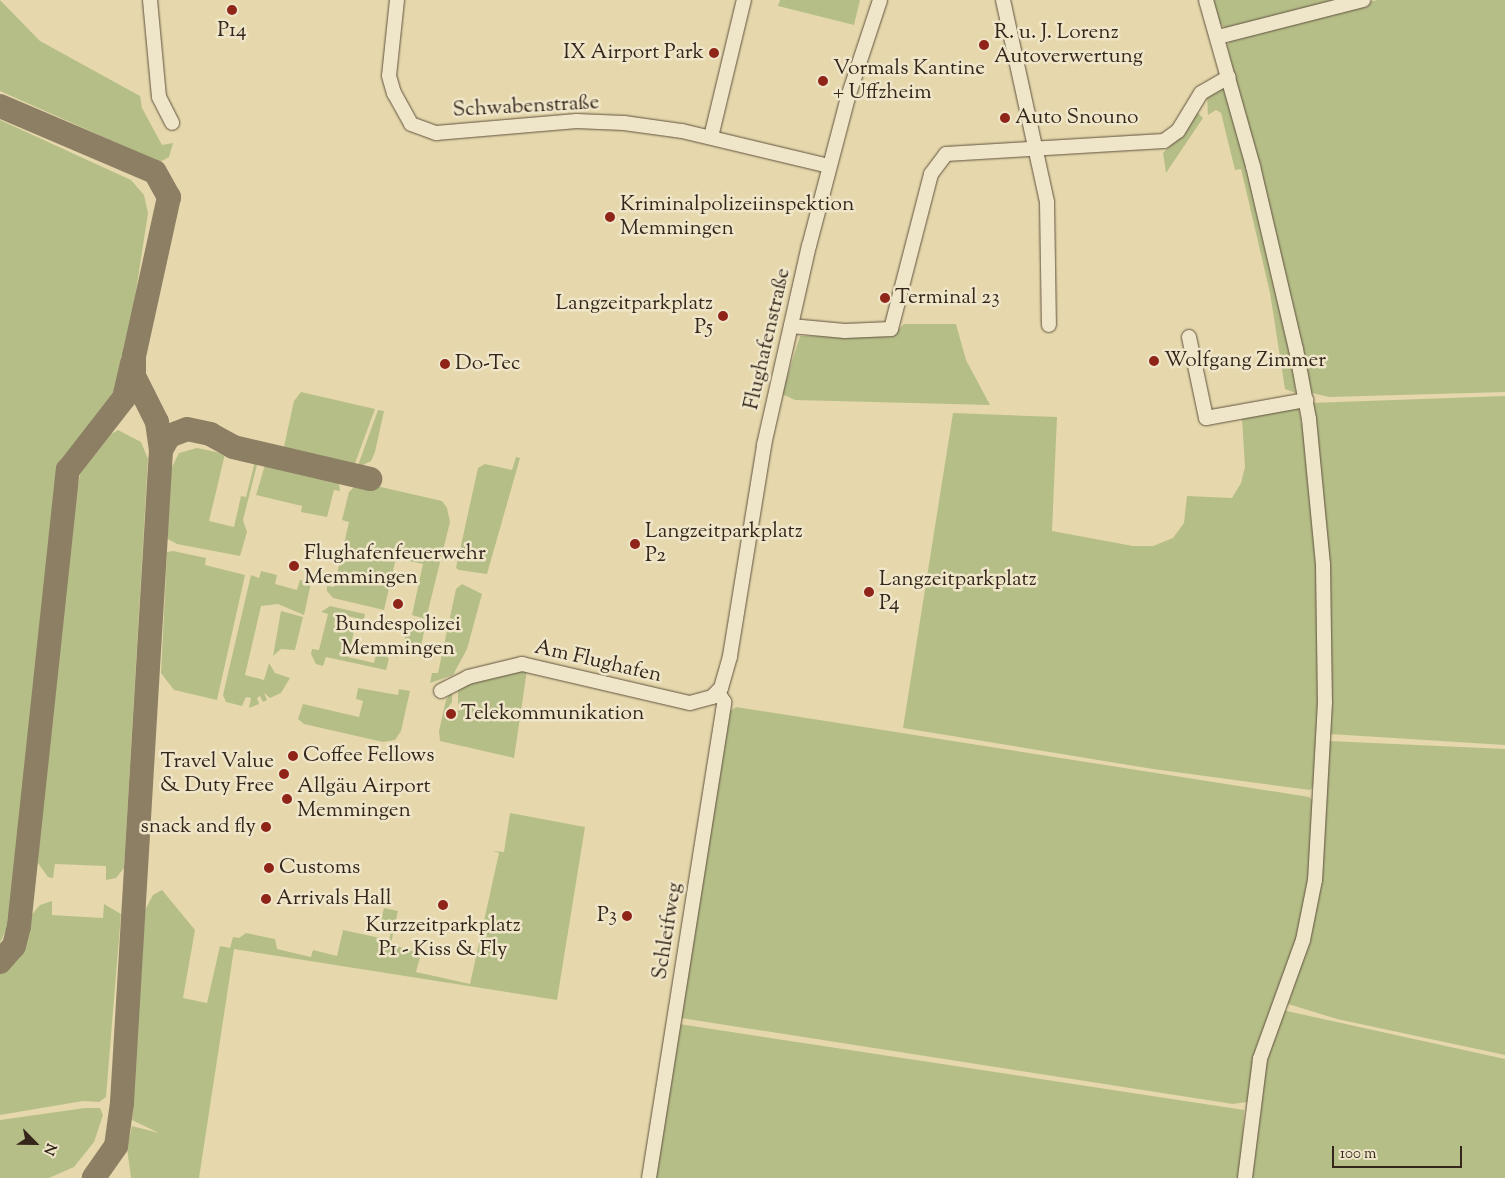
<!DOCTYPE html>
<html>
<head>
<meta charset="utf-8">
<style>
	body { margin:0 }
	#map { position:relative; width:1505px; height:1178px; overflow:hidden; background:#e6d8ac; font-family:"Sorts Mill Goudy",serif }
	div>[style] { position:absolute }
	.green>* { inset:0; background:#b6be88 }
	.taxiway>* { height:24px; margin:-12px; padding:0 12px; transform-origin:12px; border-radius:12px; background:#8d7f64 }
	.roads { filter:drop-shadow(0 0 1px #60523f) drop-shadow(0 0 1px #60523f) }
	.minor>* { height:14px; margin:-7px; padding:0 7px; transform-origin:7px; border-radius:7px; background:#efe6c9 }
	.dots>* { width:14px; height:14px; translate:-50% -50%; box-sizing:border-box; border:2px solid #efe6c9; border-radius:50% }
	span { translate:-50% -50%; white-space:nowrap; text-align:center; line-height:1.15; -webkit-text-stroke:5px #efe6c9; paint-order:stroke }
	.poi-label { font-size:21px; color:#34261b }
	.left { translate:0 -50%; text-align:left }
	.right { translate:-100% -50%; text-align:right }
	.street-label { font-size:21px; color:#34261b }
	.north { position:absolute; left:10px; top:1118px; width:50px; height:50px; -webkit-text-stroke:4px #efe6c9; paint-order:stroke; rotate:113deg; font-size:14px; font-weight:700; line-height:20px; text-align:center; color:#34261b }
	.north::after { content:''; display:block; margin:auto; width:18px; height:22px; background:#34261b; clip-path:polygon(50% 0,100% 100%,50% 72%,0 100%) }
	.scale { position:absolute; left:1332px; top:1146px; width:130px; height:22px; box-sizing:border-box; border:2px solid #34261b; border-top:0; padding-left:6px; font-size:15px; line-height:18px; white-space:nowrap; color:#34261b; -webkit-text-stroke:4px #efe6c9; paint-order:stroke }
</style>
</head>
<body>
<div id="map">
	<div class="green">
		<div style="clip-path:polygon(0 0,40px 41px,140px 96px,142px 108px,162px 145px,173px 143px,169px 157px,160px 162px,0 91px)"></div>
		<div style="clip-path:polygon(780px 0,860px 0,854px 25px,778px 6px)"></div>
		<div style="clip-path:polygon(1210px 0,1351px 0,1226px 29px,1218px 22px)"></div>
		<div style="clip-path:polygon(1377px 0,1505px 0,1505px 392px,1329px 397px,1308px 392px,1227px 45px,1233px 38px)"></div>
		<div style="clip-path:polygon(1228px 87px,1289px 336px,1296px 393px,1285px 389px,1270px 293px,1241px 169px,1235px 170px,1221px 113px,1216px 110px,1208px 115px,1207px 95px)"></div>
		<div style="clip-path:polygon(1197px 112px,1203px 118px,1166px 173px,1163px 153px,1188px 127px)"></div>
		<div style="clip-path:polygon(0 120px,131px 180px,144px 195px,148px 213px,132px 317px,110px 405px,64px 456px,56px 477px,9px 923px,0 943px)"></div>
		<div style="clip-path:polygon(904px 324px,956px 324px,966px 360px,990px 405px,795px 400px,782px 394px,800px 336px,891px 337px)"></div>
		<div style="clip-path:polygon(301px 392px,375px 409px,354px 466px,283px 451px,294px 401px)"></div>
		<div style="clip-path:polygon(1505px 396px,1505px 745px,1330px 734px,1311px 403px)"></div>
		<div style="clip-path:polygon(1299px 408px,1315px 502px,1320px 674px,1315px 785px,1310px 790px,1153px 769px,903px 728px,953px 413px,1057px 417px,1052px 531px,1133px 546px,1153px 546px,1173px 538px,1184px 523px,1187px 496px,1232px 498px,1241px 483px,1245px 467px,1242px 418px)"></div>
		<div style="clip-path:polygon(378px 410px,384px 411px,375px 452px,371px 461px,357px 468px)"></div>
		<div style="clip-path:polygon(118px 430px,141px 442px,148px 459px,124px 868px,116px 878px,106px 880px,106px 866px,55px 864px,53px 878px,48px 877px,35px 859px,68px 537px,81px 470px,111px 434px)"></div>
		<div style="clip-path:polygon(197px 448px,225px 454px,209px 521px,234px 527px,241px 496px,246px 497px,255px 461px,258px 461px,243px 520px,247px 532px,240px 556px,177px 544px,166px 538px,170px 471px,179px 453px)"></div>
		<div style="clip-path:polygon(516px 457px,520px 458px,487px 574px,459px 570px,456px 568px,478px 468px,485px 464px,512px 470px)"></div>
		<div style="clip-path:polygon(265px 465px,339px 483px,340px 491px,334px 490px,327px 517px,301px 512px,302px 506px,256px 495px)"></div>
		<div style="clip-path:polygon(359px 482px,442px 501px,447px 508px,450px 522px,426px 619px,412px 615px,423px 564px,396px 558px,384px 610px,333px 598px,327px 591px,327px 586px,334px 587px,349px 522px,342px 520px,349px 492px)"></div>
		<div style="clip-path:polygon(173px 551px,206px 558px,205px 565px,245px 575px,217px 700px,174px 690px,161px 673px,167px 552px)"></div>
		<div style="clip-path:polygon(261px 571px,277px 575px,275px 584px,297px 590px,300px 580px,311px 583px,304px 615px,278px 604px,261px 606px,245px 675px,264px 680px,269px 663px,275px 673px,290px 678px,281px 693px,270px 698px,264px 693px,267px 700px,263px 702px,260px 696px,257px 698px,259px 704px,249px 708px,251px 698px,246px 697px,242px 706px,226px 702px,223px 695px,251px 575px,259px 578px)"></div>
		<div style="clip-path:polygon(462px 584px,482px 594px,467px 649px,453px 675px,430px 683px,432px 673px,438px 673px,456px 589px)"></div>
		<div style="clip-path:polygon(330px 606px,365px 614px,364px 620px,336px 613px,334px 625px,354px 631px,348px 657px,374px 663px,377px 651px,384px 653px,389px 659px,386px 670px,326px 657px,323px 666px,316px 664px,311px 654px,312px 649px,319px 650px,328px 614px,321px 612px)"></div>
		<div style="clip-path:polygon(281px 611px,303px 617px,295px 650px,281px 649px,273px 656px)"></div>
		<div style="clip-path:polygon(409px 622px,425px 627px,419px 656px,399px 652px,397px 658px,392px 649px,402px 651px)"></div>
		<div style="clip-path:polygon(527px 670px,514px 758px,440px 741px,439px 731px,446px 700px,452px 691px,452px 702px,446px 710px,447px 717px,455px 720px,457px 711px,464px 709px,458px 704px,458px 688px,472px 681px)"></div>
		<div style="clip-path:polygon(358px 688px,398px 695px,399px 689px,410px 691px,401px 731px,395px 740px,383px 742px,304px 724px,298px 719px,303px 704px,359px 717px,363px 701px,356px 699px)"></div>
		<div style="clip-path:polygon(736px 707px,1309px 797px,1313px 801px,1310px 883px,1294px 950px,1263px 1031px,1247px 1102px,1233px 1104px,681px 1018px,727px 713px)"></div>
		<div style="clip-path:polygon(1329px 741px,1505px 749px,1505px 1055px,1337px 1019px,1288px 1004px,1304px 950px)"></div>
		<div style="clip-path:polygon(510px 813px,585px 827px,557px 1000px,234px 949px,199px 1178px,131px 1178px,127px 1148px,132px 1126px,159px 1133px,132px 1120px,145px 910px,153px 895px,162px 890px,195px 930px,183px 998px,207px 1003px,220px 946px,230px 948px,233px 937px,239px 938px,246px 933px,275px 939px,277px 949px,311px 957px,313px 950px,337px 956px,343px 930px,389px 940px,392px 927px,380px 924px,384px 908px,398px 911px,391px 944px,421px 954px,416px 972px,470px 984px,499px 853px,493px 851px,504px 852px)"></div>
		<div style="clip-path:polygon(52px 901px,52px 915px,103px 918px,104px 904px,121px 914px,106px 1097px,99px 1102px,83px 1101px,0 1115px,0 971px,20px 948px,29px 918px,40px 905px)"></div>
		<div style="clip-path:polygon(1282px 1010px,1505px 1059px,1505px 1178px,1249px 1178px,1261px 1074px)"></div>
		<div style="clip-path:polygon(679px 1024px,1244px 1110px,1241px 1178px,652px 1178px)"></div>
		<div style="clip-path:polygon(85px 1108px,100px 1108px,103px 1115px,94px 1142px,74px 1167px,49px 1178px,0 1178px,0 1120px)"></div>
	</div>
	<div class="taxiway">
		<div style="left:0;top:106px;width:168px;rotate:23.1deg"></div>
		<div style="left:155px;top:172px;width:29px;rotate:61deg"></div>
		<div style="left:169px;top:197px;width:163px;rotate:102.4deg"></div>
		<div style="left:134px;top:356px;width:20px;rotate:90deg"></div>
		<div style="left:134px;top:376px;width:51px;rotate:63.4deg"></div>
		<div style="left:157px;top:422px;width:28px;rotate:82deg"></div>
		<div style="left:161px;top:450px;width:654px;rotate:93.42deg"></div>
		<div style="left:122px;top:1103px;width:43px;rotate:97.9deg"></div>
		<div style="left:116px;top:1146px;width:39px;rotate:125deg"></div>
		<div style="left:161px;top:450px;width:16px;rotate:-60deg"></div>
		<div style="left:169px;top:436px;width:19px;rotate:-21deg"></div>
		<div style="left:187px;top:429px;width:24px;rotate:12deg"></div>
		<div style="left:210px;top:434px;width:26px;rotate:29deg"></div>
		<div style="left:233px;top:447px;width:141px;rotate:13.1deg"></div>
		<div style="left:0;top:962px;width:21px;rotate:-49deg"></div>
		<div style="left:14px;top:946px;width:21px;rotate:-76deg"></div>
		<div style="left:19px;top:926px;width:459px;rotate:-83.9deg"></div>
		<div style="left:68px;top:470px;width:91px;rotate:-52.1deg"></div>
		<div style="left:124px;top:398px;width:36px;rotate:-77deg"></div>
	</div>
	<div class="roads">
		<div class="minor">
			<div style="left:150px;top:0;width:97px;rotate:84.7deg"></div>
			<div style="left:159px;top:97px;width:29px;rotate:63deg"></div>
			<div style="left:397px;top:0;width:76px;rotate:96deg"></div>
			<div style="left:389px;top:76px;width:18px;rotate:74deg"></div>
			<div style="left:394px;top:93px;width:35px;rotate:61deg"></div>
			<div style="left:411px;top:124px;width:27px;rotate:20deg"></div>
			<div style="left:436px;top:133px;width:141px;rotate:-4.9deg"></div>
			<div style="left:576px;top:121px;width:48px;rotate:2.4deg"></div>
			<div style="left:624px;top:123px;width:59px;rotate:7.9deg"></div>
			<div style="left:682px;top:131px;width:151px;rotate:13.4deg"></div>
			<div style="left:1003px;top:0;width:207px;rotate:77.7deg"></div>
			<div style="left:1047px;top:202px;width:123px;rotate:89.1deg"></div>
			<div style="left:1206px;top:0;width:173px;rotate:74.2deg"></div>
			<div style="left:1253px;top:166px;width:188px;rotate:76.8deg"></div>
			<div style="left:1296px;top:349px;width:71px;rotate:79.5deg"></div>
			<div style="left:1309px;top:419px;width:146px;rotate:84.5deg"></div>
			<div style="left:1323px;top:564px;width:138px;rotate:89.2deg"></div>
			<div style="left:1325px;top:702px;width:178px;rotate:93.2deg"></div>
			<div style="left:1315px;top:880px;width:61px;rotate:101.3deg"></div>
			<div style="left:1303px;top:940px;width:127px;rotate:109.9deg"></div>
			<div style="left:1260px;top:1059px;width:120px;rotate:97.2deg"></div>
			<div style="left:1218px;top:37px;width:150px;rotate:-14.3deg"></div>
			<div style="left:711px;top:137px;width:141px;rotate:-76.5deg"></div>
			<div style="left:791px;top:326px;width:54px;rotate:5.3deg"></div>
			<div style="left:845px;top:331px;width:46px;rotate:-2.5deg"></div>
			<div style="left:891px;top:329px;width:160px;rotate:-75.5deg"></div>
			<div style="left:931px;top:174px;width:25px;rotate:-53deg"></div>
			<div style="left:946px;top:154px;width:218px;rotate:-3.4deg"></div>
			<div style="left:1164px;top:141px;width:17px;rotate:-36deg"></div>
			<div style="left:1178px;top:131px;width:44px;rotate:-58.8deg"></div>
			<div style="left:1201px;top:93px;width:32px;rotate:-30deg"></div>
			<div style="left:1189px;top:337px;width:83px;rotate:78.1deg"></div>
			<div style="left:1206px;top:418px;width:102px;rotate:-10.2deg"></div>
			<div style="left:441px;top:691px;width:30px;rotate:-27deg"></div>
			<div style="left:468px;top:677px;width:56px;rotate:-13.5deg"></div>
			<div style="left:522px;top:664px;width:172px;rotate:13.1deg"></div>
			<div style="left:690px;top:703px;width:23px;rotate:-15deg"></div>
			<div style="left:712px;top:697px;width:13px;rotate:-45deg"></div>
			<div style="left:721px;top:688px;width:33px;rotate:-74deg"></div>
			<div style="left:730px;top:656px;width:214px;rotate:-80.8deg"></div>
			<div style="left:764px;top:445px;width:204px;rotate:-77.3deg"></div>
			<div style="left:809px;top:246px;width:157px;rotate:-75.3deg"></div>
			<div style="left:849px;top:94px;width:99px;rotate:-71.7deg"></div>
			<div style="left:649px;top:1178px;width:482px;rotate:-81deg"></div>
			<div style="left:724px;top:702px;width:12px;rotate:-121deg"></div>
		</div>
	</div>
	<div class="dots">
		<div style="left:232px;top:10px;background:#8f2418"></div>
		<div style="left:984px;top:45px;background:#8f2418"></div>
		<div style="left:714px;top:53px;background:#8f2418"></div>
		<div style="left:823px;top:81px;background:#8f2418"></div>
		<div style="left:1005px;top:118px;background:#8f2418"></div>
		<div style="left:610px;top:217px;background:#8f2418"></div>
		<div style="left:885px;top:298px;background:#8f2418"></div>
		<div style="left:723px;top:316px;background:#8f2418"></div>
		<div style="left:1154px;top:361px;background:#8f2418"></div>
		<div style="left:445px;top:364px;background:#8f2418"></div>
		<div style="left:635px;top:544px;background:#8f2418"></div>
		<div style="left:294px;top:566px;background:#8f2418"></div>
		<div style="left:869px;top:592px;background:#8f2418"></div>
		<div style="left:398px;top:604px;background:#8f2418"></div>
		<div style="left:451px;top:714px;background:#8f2418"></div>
		<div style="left:293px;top:756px;background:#8f2418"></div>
		<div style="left:284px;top:774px;background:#8f2418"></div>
		<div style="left:287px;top:799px;background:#8f2418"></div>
		<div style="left:266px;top:827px;background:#8f2418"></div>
		<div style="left:269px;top:868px;background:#8f2418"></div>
		<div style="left:266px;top:899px;background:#8f2418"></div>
		<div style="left:443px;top:905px;background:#8f2418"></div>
		<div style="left:627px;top:916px;background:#8f2418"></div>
	</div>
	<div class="poi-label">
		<span style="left:232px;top:31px">P14</span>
		<span class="left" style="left:994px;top:45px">R. u. J. Lorenz<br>Autoverwertung</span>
		<span class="right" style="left:704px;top:53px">IX Airport Park</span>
		<span class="left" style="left:833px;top:81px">Vormals Kantine<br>+ Uffzheim</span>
		<span class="left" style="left:1015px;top:118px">Auto Snouno</span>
		<span class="left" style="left:620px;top:217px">Kriminalpolizeiinspektion<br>Memmingen</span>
		<span class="left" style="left:895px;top:298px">Terminal 23</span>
		<span class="right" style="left:713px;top:316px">Langzeitparkplatz<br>P5</span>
		<span class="left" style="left:1164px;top:361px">Wolfgang Zimmer</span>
		<span class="left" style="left:455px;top:364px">Do-Tec</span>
		<span class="left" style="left:645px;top:544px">Langzeitparkplatz<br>P2</span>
		<span class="left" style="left:304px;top:566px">Flughafenfeuerwehr<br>Memmingen</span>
		<span class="left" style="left:879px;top:592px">Langzeitparkplatz<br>P4</span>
		<span style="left:398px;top:637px">Bundespolizei<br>Memmingen</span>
		<span class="left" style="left:461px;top:714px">Telekommunikation</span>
		<span class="left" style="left:303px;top:756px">Coffee Fellows</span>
		<span class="right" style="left:274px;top:774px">Travel Value<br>&amp; Duty Free</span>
		<span class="left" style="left:297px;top:799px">Allgäu Airport<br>Memmingen</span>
		<span class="right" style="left:256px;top:827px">snack and fly</span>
		<span class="left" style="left:279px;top:868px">Customs</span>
		<span class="left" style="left:276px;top:899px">Arrivals Hall</span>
		<span class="right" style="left:617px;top:916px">P3</span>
		<span style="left:443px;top:938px">Kurzzeitparkplatz<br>P1 - Kiss &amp; Fly</span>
	</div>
	<div class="street-label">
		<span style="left:526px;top:107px;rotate:-3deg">Schwabenstraße</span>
		<span style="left:768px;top:339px;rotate:-77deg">Flughafenstraße</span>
		<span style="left:598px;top:662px;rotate:13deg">Am Flughafen</span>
		<span style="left:668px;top:931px;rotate:-81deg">Schleifweg</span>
	</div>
	<div class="north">N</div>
	<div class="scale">100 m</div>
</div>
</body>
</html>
